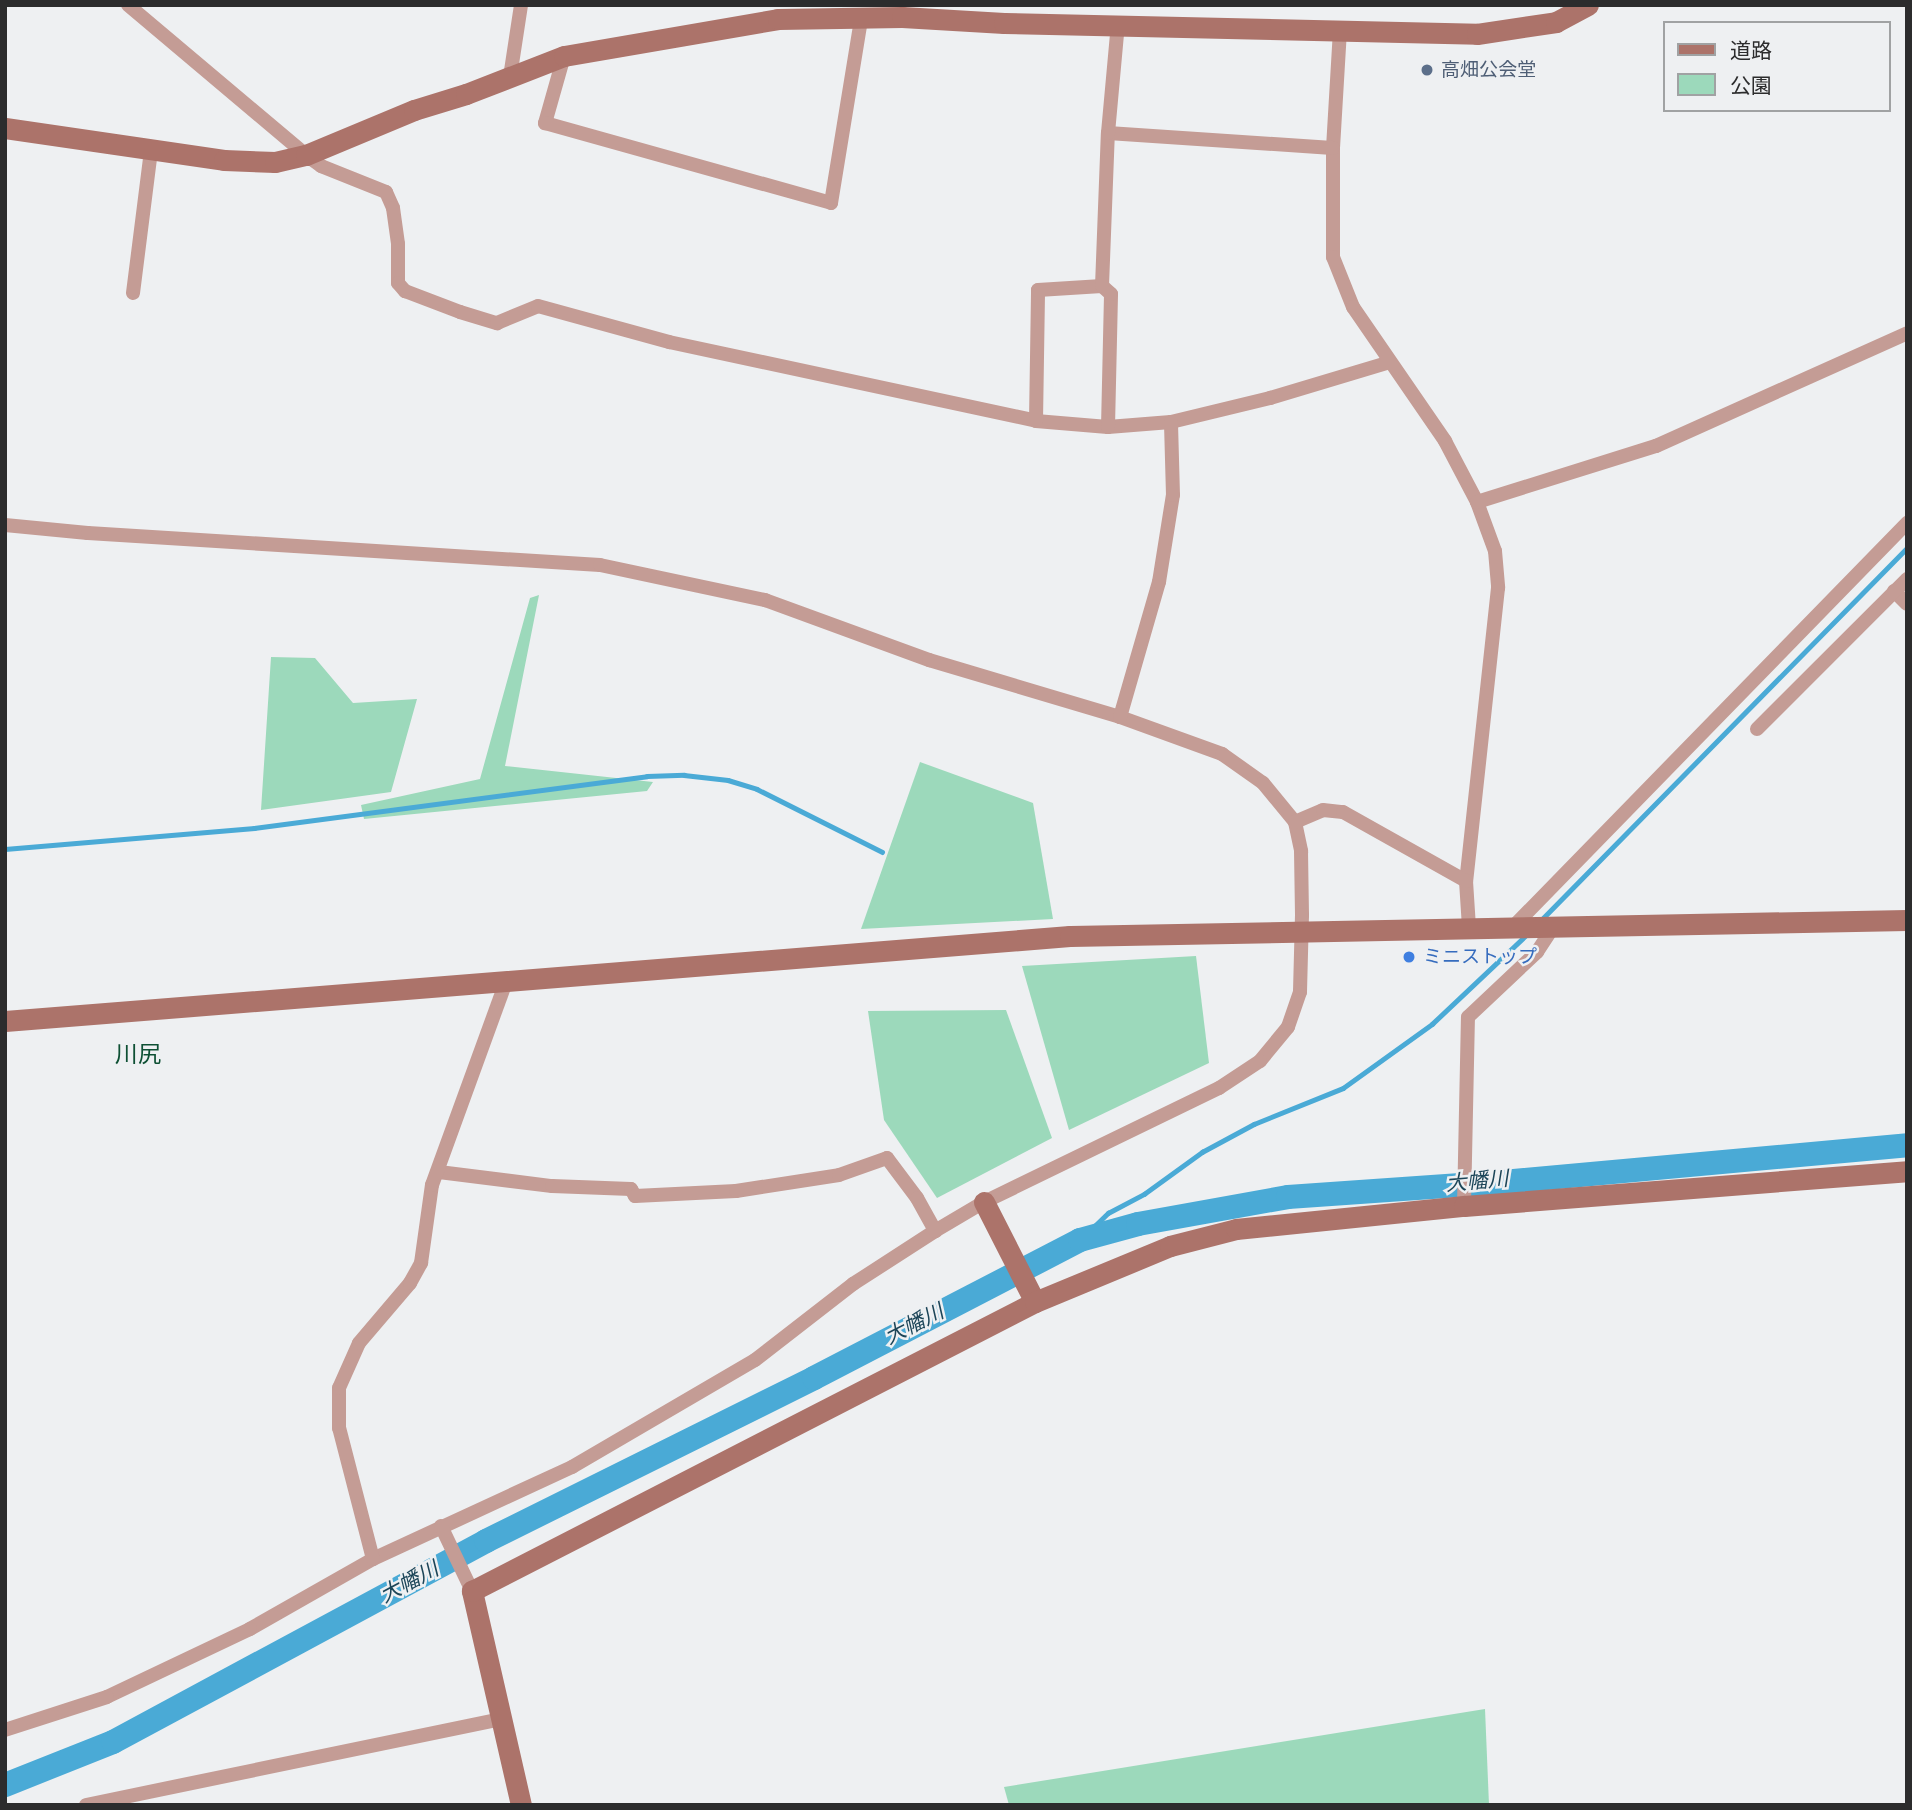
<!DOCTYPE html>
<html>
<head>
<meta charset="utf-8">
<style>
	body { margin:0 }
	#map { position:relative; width:1912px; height:1810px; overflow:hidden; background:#eef0f2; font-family:"Archivo Narrow","Noto Sans JP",sans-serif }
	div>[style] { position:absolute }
	.green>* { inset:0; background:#9cd9bb }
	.stream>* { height:4.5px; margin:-2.25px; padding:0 2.25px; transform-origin:2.25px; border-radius:2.25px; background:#4aaad6 }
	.river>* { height:24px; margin:-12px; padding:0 12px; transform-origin:12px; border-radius:12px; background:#4aaad6 }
	.street>* { height:14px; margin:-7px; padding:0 7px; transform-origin:7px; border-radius:7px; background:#c49c95 }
	.secondary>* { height:21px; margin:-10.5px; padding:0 10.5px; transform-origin:10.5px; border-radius:10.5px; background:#ac736a }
	.dots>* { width:19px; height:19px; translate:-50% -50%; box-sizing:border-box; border:4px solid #eef0f2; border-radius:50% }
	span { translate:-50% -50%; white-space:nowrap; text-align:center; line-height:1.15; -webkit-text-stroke:5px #eef0f2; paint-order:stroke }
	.service-label { font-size:19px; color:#4e5e75 }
	.left { translate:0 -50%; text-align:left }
	.shop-label { font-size:19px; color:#366cbe }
	.water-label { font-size:21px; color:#1c4558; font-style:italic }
	.quarter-label { font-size:23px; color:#0e5034 }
	.frame { position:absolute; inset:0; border:7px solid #2c2c2d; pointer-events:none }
	.legend { position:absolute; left:1663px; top:21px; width:228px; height:91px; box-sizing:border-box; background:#eef0f2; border:2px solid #a0a2a3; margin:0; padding:9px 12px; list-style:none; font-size:21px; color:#2c2c2d }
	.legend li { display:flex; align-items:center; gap:14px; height:35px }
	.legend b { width:35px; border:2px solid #a0a2a3 }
</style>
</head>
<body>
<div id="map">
	<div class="green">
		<div style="clip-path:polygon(539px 595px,505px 766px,653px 782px,647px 791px,364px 819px,361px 805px,480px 779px,530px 598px)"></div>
		<div style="clip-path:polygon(271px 657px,315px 658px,353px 703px,417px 699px,391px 792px,261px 810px)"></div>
		<div style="clip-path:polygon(920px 762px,1033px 803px,1053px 919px,861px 929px)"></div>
		<div style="clip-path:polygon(1196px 956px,1209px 1063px,1069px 1130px,1022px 966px)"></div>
		<div style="clip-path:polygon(1006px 1010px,1052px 1138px,937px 1198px,884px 1120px,868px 1011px)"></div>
		<div style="clip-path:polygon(1485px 1709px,1489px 1805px,1009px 1805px,1004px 1787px)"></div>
	</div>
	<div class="stream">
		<div style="left:5px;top:849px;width:250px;rotate:-4.8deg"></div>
		<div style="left:254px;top:828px;width:396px;rotate:-7.5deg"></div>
		<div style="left:647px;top:776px;width:37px;rotate:-2deg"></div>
		<div style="left:684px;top:775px;width:44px;rotate:6.5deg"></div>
		<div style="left:728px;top:780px;width:30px;rotate:17deg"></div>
		<div style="left:757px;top:789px;width:140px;rotate:26.7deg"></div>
		<div style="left:1542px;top:919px;width:520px;rotate:-45.47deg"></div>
		<div style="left:1080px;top:1240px;width:39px;rotate:-44deg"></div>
		<div style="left:1108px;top:1213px;width:41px;rotate:-27.8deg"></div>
		<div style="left:1144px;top:1194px;width:72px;rotate:-35.9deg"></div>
		<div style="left:1202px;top:1152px;width:59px;rotate:-28.3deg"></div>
		<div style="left:1254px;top:1124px;width:96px;rotate:-22deg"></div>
		<div style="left:1343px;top:1088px;width:110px;rotate:-35.7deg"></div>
		<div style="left:1432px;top:1024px;width:129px;rotate:-43.4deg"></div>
	</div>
	<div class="river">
		<div style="left:5px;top:1785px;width:116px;rotate:-21.7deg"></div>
		<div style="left:113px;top:1742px;width:424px;rotate:-28.3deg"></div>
		<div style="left:486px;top:1541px;width:366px;rotate:-26.4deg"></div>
		<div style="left:814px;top:1378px;width:300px;rotate:-27.4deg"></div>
		<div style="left:1080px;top:1240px;width:60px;rotate:-15.4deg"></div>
		<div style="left:1138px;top:1224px;width:152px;rotate:-10.2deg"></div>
		<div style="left:1288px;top:1197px;width:216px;rotate:-4deg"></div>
		<div style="left:1503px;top:1182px;width:406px;rotate:-5.2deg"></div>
	</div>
	<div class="street">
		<div style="left:128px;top:5px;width:233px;rotate:40.1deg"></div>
		<div style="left:306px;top:155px;width:19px;rotate:36deg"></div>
		<div style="left:321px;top:166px;width:70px;rotate:21.8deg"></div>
		<div style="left:386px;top:192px;width:17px;rotate:66deg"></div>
		<div style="left:393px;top:208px;width:36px;rotate:82deg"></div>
		<div style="left:398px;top:244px;width:39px;rotate:90deg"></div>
		<div style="left:398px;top:283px;width:11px;rotate:49deg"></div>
		<div style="left:405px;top:291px;width:59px;rotate:20.9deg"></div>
		<div style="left:460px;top:312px;width:39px;rotate:17deg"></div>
		<div style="left:497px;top:323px;width:44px;rotate:-22.5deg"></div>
		<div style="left:538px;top:306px;width:136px;rotate:15.4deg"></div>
		<div style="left:669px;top:342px;width:375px;rotate:12.1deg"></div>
		<div style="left:1036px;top:421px;width:72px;rotate:4.8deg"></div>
		<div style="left:1108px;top:427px;width:63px;rotate:-4.5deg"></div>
		<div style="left:1171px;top:422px;width:102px;rotate:-13.6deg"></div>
		<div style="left:1270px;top:398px;width:125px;rotate:-16.7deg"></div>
		<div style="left:1340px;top:30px;width:118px;rotate:93.4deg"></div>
		<div style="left:1333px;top:148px;width:109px;rotate:90deg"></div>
		<div style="left:1333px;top:257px;width:54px;rotate:68.2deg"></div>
		<div style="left:1353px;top:307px;width:163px;rotate:55.5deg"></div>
		<div style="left:1445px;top:441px;width:69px;rotate:62.3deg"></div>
		<div style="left:1477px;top:502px;width:52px;rotate:69.8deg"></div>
		<div style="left:1495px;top:551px;width:37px;rotate:85deg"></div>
		<div style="left:1498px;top:588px;width:295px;rotate:96.2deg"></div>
		<div style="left:1466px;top:881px;width:47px;rotate:86.3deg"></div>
		<div style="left:564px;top:56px;width:70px;rotate:105.8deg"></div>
		<div style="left:545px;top:123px;width:297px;rotate:15.6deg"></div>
		<div style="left:831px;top:203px;width:186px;rotate:-80.7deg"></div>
		<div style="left:510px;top:77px;width:73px;rotate:-81.3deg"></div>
		<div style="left:1108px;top:133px;width:225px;rotate:3.8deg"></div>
		<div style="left:133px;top:293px;width:144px;rotate:-82.8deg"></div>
		<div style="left:1036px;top:421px;width:131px;rotate:-89.1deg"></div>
		<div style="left:1038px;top:290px;width:64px;rotate:-3.6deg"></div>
		<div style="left:1108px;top:427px;width:133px;rotate:-88.7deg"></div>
		<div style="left:1111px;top:294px;width:12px;rotate:-138deg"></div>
		<div style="left:1102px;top:286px;width:153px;rotate:-87.8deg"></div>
		<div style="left:1108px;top:133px;width:109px;rotate:-84.8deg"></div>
		<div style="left:1477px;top:502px;width:188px;rotate:-17.4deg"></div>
		<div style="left:1656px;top:446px;width:275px;rotate:-24.2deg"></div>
		<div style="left:5px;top:525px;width:83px;rotate:5.5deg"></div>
		<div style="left:88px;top:533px;width:513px;rotate:3.58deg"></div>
		<div style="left:600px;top:565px;width:169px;rotate:12deg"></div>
		<div style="left:765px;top:600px;width:175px;rotate:20.1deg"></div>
		<div style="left:929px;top:660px;width:199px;rotate:16.6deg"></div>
		<div style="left:1120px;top:717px;width:109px;rotate:19.9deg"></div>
		<div style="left:1222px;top:754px;width:50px;rotate:35.3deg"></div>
		<div style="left:1263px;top:783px;width:50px;rotate:50.6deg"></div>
		<div style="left:1295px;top:822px;width:30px;rotate:78deg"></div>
		<div style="left:1301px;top:851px;width:64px;rotate:89.1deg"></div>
		<div style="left:1302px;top:915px;width:77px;rotate:91.5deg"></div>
		<div style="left:1300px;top:992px;width:37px;rotate:109deg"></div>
		<div style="left:1288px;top:1027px;width:44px;rotate:129.5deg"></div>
		<div style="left:1260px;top:1061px;width:49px;rotate:146.6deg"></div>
		<div style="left:1219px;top:1088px;width:261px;rotate:154.1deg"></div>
		<div style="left:984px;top:1202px;width:57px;rotate:149.4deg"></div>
		<div style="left:935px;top:1231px;width:98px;rotate:147.1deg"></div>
		<div style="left:853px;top:1284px;width:124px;rotate:142.2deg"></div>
		<div style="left:755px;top:1360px;width:212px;rotate:149.7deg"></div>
		<div style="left:572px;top:1467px;width:219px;rotate:155.2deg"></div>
		<div style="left:373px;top:1559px;width:142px;rotate:150.4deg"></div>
		<div style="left:250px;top:1629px;width:158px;rotate:154.6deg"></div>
		<div style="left:107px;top:1697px;width:107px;rotate:162.1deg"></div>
		<div style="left:1894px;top:591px;width:18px;rotate:45deg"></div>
		<div style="left:1120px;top:717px;width:141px;rotate:-73.9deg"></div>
		<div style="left:1159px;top:582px;width:88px;rotate:-80.9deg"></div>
		<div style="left:1173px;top:495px;width:73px;rotate:-91.6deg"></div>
		<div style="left:1757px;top:729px;width:212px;rotate:-45deg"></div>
		<div style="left:1295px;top:822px;width:30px;rotate:-23deg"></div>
		<div style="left:1323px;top:810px;width:20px;rotate:6deg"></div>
		<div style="left:1343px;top:812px;width:141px;rotate:29.3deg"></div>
		<div style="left:1512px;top:928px;width:566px;rotate:-45.72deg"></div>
		<div style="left:439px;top:1172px;width:114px;rotate:7.1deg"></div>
		<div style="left:552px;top:1186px;width:79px;rotate:2.2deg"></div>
		<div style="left:631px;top:1189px;width:8px;rotate:60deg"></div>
		<div style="left:635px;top:1196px;width:101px;rotate:-2.8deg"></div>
		<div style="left:736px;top:1191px;width:104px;rotate:-8.8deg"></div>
		<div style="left:839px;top:1175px;width:51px;rotate:-19.5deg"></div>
		<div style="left:887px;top:1158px;width:50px;rotate:53.1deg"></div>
		<div style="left:917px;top:1198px;width:38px;rotate:61deg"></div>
		<div style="left:1464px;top:1206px;width:189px;rotate:-88.8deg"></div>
		<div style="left:1468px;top:1017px;width:95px;rotate:-43.3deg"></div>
		<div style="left:1537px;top:952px;width:27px;rotate:-57deg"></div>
		<div style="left:441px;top:1526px;width:72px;rotate:64.5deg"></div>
		<div style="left:373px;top:1559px;width:135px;rotate:-104.5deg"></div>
		<div style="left:339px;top:1428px;width:40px;rotate:-90deg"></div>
		<div style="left:339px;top:1388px;width:49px;rotate:-66deg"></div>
		<div style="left:359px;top:1343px;width:79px;rotate:-49.6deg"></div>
		<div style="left:410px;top:1283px;width:23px;rotate:-61deg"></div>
		<div style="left:421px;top:1263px;width:79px;rotate:-82deg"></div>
		<div style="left:432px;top:1185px;width:219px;rotate:-70deg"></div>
		<div style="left:86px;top:1805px;width:426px;rotate:-11.7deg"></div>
	</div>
	<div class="secondary">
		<div style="left:5px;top:128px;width:221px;rotate:8.3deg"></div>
		<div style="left:224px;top:160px;width:51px;rotate:2.2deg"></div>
		<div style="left:275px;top:162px;width:32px;rotate:-13deg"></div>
		<div style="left:306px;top:155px;width:117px;rotate:-22.6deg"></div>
		<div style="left:414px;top:110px;width:54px;rotate:-17.1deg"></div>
		<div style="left:466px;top:94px;width:105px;rotate:-21.2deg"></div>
		<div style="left:564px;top:56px;width:217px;rotate:-9.8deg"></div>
		<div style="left:778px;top:19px;width:124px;rotate:-0.9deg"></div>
		<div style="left:902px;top:17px;width:102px;rotate:3.4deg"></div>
		<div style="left:1004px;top:23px;width:473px;rotate:1.3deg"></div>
		<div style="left:1477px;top:34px;width:80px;rotate:-8.6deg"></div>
		<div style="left:1556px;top:22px;width:36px;rotate:-28deg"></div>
		<div style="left:5px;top:1021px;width:1068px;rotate:-4.56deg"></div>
		<div style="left:1070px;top:936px;width:837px;rotate:-1.1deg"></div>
		<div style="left:984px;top:1202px;width:112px;rotate:63deg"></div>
		<div style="left:521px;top:1805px;width:220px;rotate:-102.9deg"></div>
		<div style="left:472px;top:1591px;width:633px;rotate:-27.17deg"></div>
		<div style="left:1035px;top:1302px;width:146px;rotate:-22.5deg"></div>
		<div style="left:1170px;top:1246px;width:68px;rotate:-14.4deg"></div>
		<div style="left:1236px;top:1229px;width:229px;rotate:-5.8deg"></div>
		<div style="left:1464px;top:1206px;width:444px;rotate:-4.5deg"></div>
	</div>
	<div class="dots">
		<div style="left:1427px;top:70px;background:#5c6f8a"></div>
		<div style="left:1409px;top:957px;background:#3f7fe0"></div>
	</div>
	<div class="service-label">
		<span class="left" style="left:1441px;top:70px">高畑公会堂</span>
	</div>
	<div class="shop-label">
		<span class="left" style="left:1423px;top:957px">ミニストップ</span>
	</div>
	<div class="water-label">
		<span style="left:1477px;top:1181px;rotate:-5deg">大幡川</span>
		<span style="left:914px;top:1324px;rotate:-27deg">大幡川</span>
		<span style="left:409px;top:1582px;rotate:-28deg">大幡川</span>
	</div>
	<div class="quarter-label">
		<span style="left:138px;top:1054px">川尻</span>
	</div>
	<div class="frame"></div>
	<ul class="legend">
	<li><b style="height:9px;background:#ac736a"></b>道路</li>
	<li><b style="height:19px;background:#9cd9bb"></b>公園</li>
	</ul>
</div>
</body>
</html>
